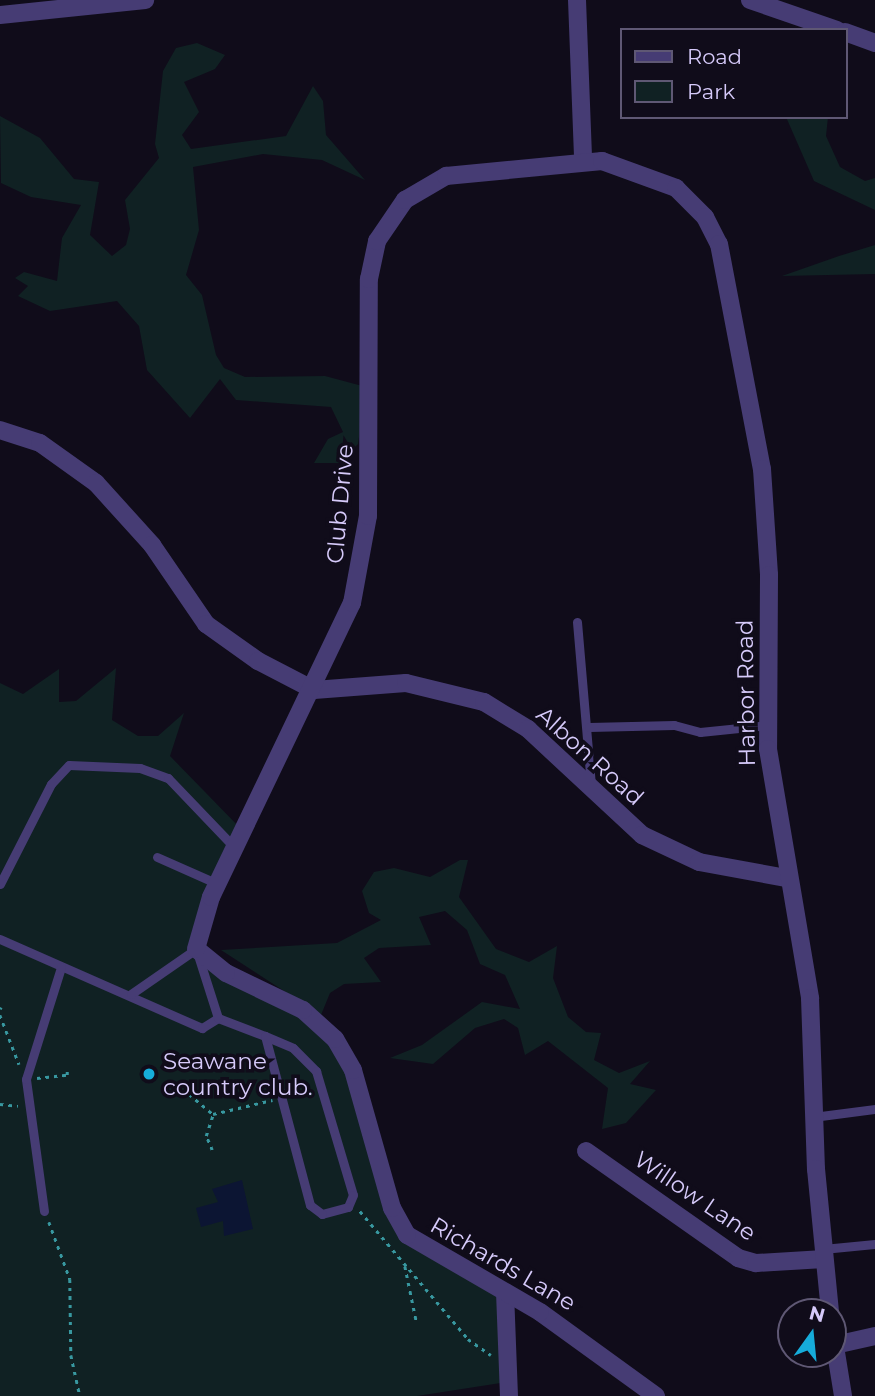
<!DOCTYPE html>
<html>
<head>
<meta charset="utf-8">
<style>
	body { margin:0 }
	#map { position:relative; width:875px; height:1396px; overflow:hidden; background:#100c1a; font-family:Montserrat,sans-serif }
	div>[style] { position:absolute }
	.green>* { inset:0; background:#102123 }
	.water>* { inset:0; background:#0c1533 }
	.path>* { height:2.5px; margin-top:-1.25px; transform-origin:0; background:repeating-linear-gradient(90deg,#3898a0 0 3.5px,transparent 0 8.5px) }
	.service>* { height:9px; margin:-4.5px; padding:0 4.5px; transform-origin:4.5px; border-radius:4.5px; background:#463c74 }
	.minor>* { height:18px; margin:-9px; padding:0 9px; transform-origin:9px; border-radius:9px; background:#463c74 }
	.dots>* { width:19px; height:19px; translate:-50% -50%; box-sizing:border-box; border:4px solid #100c1a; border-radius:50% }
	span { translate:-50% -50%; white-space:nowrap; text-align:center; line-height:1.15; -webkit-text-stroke:7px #100c1a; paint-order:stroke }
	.street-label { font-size:23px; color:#d6cafa }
	.poi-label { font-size:23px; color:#d6cafa }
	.left { translate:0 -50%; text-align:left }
	.legend { position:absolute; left:620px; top:28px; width:228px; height:91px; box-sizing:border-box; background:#100c1a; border:2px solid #5f5874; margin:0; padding:9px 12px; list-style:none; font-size:21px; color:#d6cafa }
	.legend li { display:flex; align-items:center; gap:14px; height:35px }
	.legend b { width:35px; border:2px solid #5f5874 }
	.north { position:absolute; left:777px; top:1298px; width:70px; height:70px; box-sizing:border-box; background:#100c1a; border:2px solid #5f5874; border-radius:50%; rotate:15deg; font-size:19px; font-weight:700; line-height:28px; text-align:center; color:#d6cafa }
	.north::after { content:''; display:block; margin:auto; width:24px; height:32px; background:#16acda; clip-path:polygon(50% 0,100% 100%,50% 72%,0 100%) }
</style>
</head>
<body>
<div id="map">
	<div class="green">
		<div style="clip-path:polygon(197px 43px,225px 55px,215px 69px,184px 82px,199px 112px,182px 135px,191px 149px,286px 136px,313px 86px,323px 101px,326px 135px,365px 180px,322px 160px,263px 154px,193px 167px,199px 230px,186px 275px,202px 295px,216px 355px,224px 368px,245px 377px,325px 376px,366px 387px,358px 444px,339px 463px,314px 463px,328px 439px,343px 432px,331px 407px,236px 400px,220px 379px,190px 418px,147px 370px,139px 326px,117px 301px,50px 311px,18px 296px,28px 286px,15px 278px,24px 272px,57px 281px,62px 238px,81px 205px,31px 197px,1px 183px,0 116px,40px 138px,74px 179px,99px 182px,90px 235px,112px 256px,126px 245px,130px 229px,125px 200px,159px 158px,155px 144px,163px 71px,176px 48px)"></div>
		<div style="clip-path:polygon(786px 117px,828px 117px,826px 136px,840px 167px,865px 181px,875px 178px,875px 210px,814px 181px)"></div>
		<div style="clip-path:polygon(875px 245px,875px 274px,782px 276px,839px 256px)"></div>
		<div style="clip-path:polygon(116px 668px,112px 720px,138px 736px,158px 736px,184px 713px,170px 756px,244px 832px,195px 941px,205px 957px,328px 1023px,395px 1215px,413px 1241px,503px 1293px,507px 1382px,417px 1396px,0 1396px,0 683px,23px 694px,59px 669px,59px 702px,76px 701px)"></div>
		<div style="clip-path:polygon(460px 860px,468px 860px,459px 897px,496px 949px,529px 962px,557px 946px,553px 978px,568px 1017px,586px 1032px,601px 1033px,594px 1060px,619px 1073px,650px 1061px,630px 1084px,656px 1090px,626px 1123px,602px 1129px,608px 1088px,548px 1041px,525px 1055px,518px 1028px,504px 1019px,475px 1028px,433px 1064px,390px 1058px,422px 1045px,482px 1002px,520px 1009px,505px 975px,480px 964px,467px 930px,445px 911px,419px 917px,431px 945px,379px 948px,364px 958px,381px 982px,344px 984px,330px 993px,321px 1015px,221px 950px,337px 943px,381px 920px,369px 913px,362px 891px,374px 872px,394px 868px,430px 877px)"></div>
	</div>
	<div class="water">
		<div style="clip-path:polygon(242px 1180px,253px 1229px,224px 1236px,223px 1221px,201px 1227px,196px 1208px,218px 1202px,212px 1189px)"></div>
	</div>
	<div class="path">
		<div style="left:0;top:1009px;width:2px;rotate:-63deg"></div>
		<div style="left:0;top:1015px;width:53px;rotate:68.8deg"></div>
		<div style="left:37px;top:1078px;width:30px;rotate:-6deg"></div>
		<div style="left:67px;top:1075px;width:7px;rotate:-90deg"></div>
		<div style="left:189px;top:1094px;width:31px;rotate:40deg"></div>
		<div style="left:0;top:1104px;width:18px;rotate:6deg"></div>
		<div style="left:212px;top:1150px;width:15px;rotate:-113deg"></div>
		<div style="left:206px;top:1136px;width:23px;rotate:-72deg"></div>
		<div style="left:213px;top:1114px;width:61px;rotate:-13.3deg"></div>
		<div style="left:360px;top:1211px;width:167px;rotate:49.8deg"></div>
		<div style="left:468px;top:1339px;width:28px;rotate:35deg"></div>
		<div style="left:49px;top:1222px;width:61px;rotate:69.8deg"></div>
		<div style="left:70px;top:1279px;width:76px;rotate:89.2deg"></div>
		<div style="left:71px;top:1355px;width:42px;rotate:77.6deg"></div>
		<div style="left:405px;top:1266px;width:59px;rotate:78.3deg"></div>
	</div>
	<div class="service">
		<div style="left:577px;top:622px;width:163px;rotate:85.1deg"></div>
		<div style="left:589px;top:727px;width:85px;rotate:-1.3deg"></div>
		<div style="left:674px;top:725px;width:27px;rotate:15deg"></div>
		<div style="left:700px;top:732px;width:68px;rotate:-5.9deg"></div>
		<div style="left:157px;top:857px;width:67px;rotate:23.9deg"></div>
		<div style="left:0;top:884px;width:112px;rotate:-63deg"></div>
		<div style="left:51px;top:784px;width:26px;rotate:-47deg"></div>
		<div style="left:69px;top:765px;width:71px;rotate:2.4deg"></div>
		<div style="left:140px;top:768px;width:30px;rotate:20deg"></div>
		<div style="left:168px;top:778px;width:95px;rotate:46.3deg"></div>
		<div style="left:0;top:939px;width:221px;rotate:23.8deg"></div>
		<div style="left:202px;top:1028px;width:19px;rotate:-32deg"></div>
		<div style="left:218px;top:1018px;width:50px;rotate:21deg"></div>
		<div style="left:265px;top:1036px;width:30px;rotate:23deg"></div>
		<div style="left:293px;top:1048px;width:33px;rotate:45deg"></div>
		<div style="left:316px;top:1071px;width:129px;rotate:73.4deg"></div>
		<div style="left:353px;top:1195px;width:13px;rotate:113deg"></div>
		<div style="left:348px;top:1207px;width:27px;rotate:165deg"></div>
		<div style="left:322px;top:1214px;width:15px;rotate:-143deg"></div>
		<div style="left:310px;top:1205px;width:175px;rotate:-104.9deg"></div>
		<div style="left:131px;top:994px;width:79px;rotate:-34.7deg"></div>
		<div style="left:196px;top:949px;width:72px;rotate:72.3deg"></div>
		<div style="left:813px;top:1117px;width:63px;rotate:-7.4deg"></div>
		<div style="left:44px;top:1211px;width:133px;rotate:-97.8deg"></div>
		<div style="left:26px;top:1079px;width:117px;rotate:-72.6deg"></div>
		<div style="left:823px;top:1249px;width:52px;rotate:-5.5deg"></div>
	</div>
	<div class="minor">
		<div style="left:577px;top:0;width:159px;rotate:87.8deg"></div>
		<div style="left:750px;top:0;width:92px;rotate:19deg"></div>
		<div style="left:0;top:15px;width:146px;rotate:-5.9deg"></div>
		<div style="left:845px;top:32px;width:32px;rotate:20deg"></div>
		<div style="left:0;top:430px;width:42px;rotate:18deg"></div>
		<div style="left:40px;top:443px;width:69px;rotate:35.5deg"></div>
		<div style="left:96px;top:483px;width:84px;rotate:47.9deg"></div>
		<div style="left:152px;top:545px;width:96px;rotate:55.6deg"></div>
		<div style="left:206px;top:624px;width:64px;rotate:35.4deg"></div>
		<div style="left:258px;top:661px;width:63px;rotate:27.4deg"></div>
		<div style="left:314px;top:690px;width:92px;rotate:-4.4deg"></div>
		<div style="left:406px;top:683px;width:80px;rotate:13.7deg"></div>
		<div style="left:484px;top:702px;width:52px;rotate:31.5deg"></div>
		<div style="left:528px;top:729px;width:156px;rotate:42.9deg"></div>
		<div style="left:642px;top:835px;width:63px;rotate:25.3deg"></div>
		<div style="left:699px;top:862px;width:88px;rotate:10.4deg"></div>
		<div style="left:586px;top:1151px;width:186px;rotate:35.1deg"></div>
		<div style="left:738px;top:1258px;width:19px;rotate:16deg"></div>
		<div style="left:756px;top:1263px;width:68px;rotate:-3.4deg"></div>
		<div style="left:505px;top:1292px;width:104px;rotate:87.8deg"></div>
		<div style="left:833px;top:1334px;width:63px;rotate:80.8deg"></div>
		<div style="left:835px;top:1345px;width:41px;rotate:-12.7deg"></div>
		<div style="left:656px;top:1396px;width:143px;rotate:-144.1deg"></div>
		<div style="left:540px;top:1312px;width:154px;rotate:-149.9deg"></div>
		<div style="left:407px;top:1235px;width:31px;rotate:-119deg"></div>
		<div style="left:392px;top:1208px;width:143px;rotate:-105.8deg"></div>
		<div style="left:353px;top:1070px;width:36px;rotate:-120deg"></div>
		<div style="left:335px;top:1039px;width:43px;rotate:-137.8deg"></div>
		<div style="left:303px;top:1010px;width:85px;rotate:-154.3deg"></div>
		<div style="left:226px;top:973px;width:38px;rotate:-141deg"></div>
		<div style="left:196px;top:949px;width:54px;rotate:-73.9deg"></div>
		<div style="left:211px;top:897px;width:326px;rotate:-64.4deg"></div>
		<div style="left:352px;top:603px;width:88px;rotate:-79.6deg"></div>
		<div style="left:368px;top:516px;width:237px;rotate:-89.8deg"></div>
		<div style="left:369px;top:279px;width:39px;rotate:-78deg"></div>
		<div style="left:377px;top:241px;width:50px;rotate:-55.7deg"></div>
		<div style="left:405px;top:200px;width:48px;rotate:-30.3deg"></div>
		<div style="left:446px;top:176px;width:157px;rotate:-5.5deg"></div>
		<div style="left:602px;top:161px;width:79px;rotate:20deg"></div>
		<div style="left:676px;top:188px;width:41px;rotate:45deg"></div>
		<div style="left:705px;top:217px;width:30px;rotate:63deg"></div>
		<div style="left:719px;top:244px;width:229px;rotate:79.2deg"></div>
		<div style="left:762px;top:469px;width:106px;rotate:86.2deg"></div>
		<div style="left:769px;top:575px;width:174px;rotate:90.3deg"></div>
		<div style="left:768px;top:749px;width:253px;rotate:80.4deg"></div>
		<div style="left:810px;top:998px;width:171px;rotate:88deg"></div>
		<div style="left:816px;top:1169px;width:144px;rotate:84.4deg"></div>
	</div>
	<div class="dots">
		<div style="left:149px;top:1074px;background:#16acda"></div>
	</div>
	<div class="street-label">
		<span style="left:340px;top:504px;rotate:-85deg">Club Drive</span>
		<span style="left:746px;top:693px;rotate:-91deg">Harbor Road</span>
		<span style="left:590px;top:756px;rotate:42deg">Albon Road</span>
		<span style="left:695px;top:1196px;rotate:34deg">Willow Lane</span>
		<span style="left:503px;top:1264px;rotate:30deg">Richards Lane</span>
	</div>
	<div class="poi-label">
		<span class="left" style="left:163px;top:1074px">Seawane<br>country club.</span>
	</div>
	<ul class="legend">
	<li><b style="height:9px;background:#463c74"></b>Road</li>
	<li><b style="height:19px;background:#102123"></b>Park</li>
	</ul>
	<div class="north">N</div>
</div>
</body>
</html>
